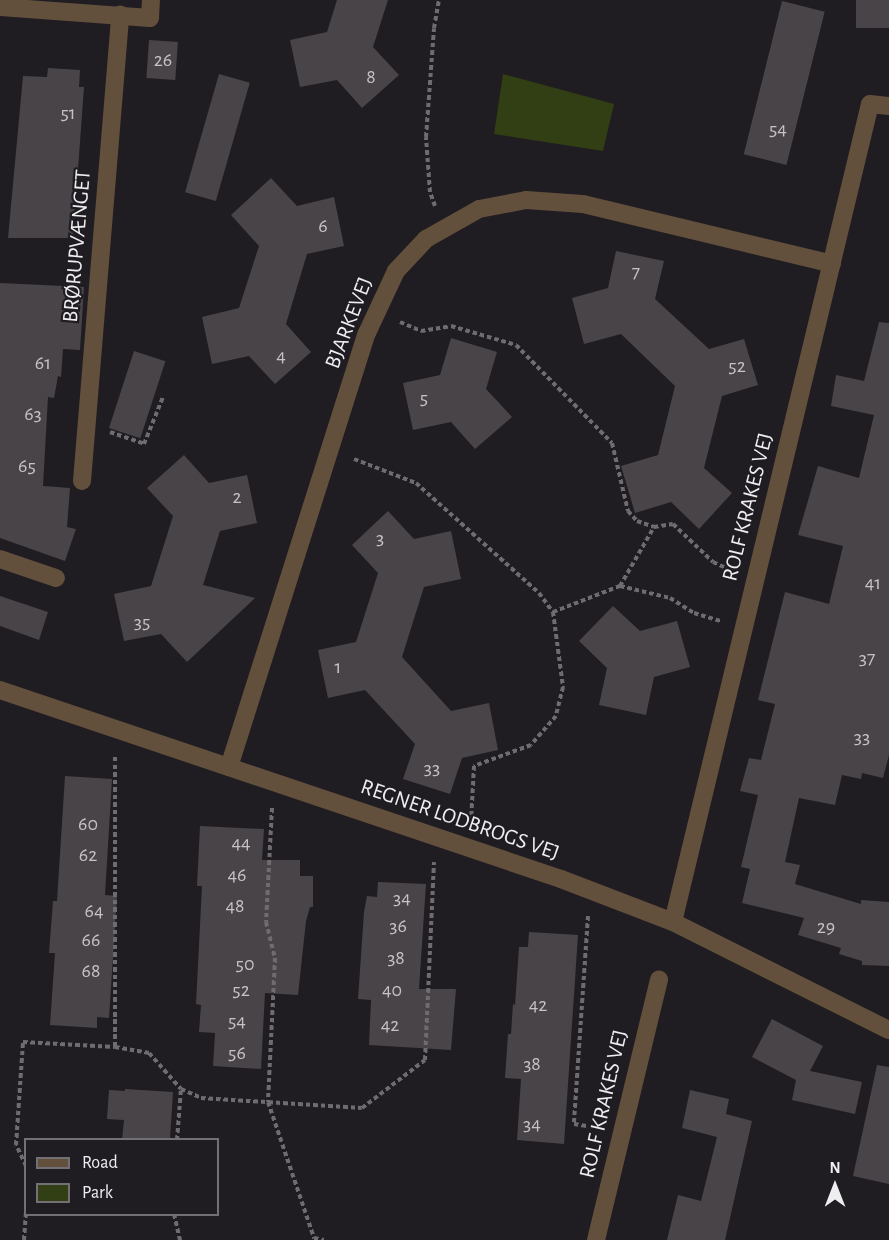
<!DOCTYPE html>
<html>
<head>
<meta charset="utf-8">
<style>
	body { margin:0 }
	#map { position:relative; width:889px; height:1240px; overflow:hidden; background:#1f1d22; font-family:"Alegreya Sans",sans-serif }
	div>[style] { position:absolute }
	.green>* { inset:0; background:#323e13 }
	.building>* { inset:0; background:#494448; transform-origin:0 0 }
	.path>* { height:4px; margin-top:-2px; transform-origin:0; background:repeating-linear-gradient(90deg,#6e6c70 0 4.5px,transparent 0 7.5px) }
	.minor>* { height:18px; margin:-9px; padding:0 9px; transform-origin:9px; border-radius:9px; background:#624f3c }
	span { translate:-50% -50%; white-space:nowrap; text-align:center; line-height:1.15; -webkit-text-stroke:4.5px #1f1d22; paint-order:stroke }
	.number-label { font-size:20px; color:#c5c3c6 }
	.number-label span { -webkit-text-stroke-width:0 }
	.street-label { font-size:22px; color:#eeedf0 }
	.legend { position:absolute; left:24px; top:1138px; width:195px; height:78px; box-sizing:border-box; background:#1f1d22; border:2px solid #727074; margin:0; padding:8px 10px; list-style:none; font-size:18px; color:#eeedf0 }
	.legend li { display:flex; align-items:center; gap:12px; height:30px }
	.legend b { width:30px; border:2px solid #727074 }
	.north { position:absolute; left:805px; top:1156px; width:60px; height:60px; -webkit-text-stroke:4px #1f1d22; paint-order:stroke; rotate:0deg; font-size:16px; font-weight:700; line-height:24px; text-align:center; color:#eeedf0 }
	.north::after { content:''; display:block; margin:auto; width:21px; height:27px; background:#eeedf0; clip-path:polygon(50% 0,100% 100%,50% 72%,0 100%) }
</style>
</head>
<body>
<div id="map">
	<div class="green">
		<div style="clip-path:polygon(503px 74px,614px 104px,603px 151px,494px 134px)"></div>
	</div>
	<div class="building">
		<div style="clip-path:polygon(337px 0,388px 0,373px 47px,399px 75px,362px 108px,337px 80px,300px 87px,290px 40px,327px 32px)"></div>
		<div style="left:856px;top:0;width:33px;height:28px"></div>
		<div style="left:782px;top:1px;width:44px;height:158px;rotate:14deg"></div>
		<div style="left:149px;top:40px;width:29px;height:38px;rotate:4deg"></div>
		<div style="clip-path:polygon(48px 68px,80px 70px,79px 87px,84px 87px,73px 238px,8px 238px,23px 76px,47px 77px)"></div>
		<div style="left:219px;top:74px;width:32px;height:123px;rotate:16deg"></div>
		<div style="clip-path:polygon(271px 178px,297px 206px,334px 197px,344px 246px,307px 254px,286px 324px,311px 352px,275px 384px,249px 356px,212px 364px,202px 317px,239px 308px,259px 246px,231px 215px)"></div>
		<div style="clip-path:polygon(616px 251px,664px 261px,655px 299px,709px 349px,744px 339px,758px 385px,722px 396px,704px 468px,732px 493px,699px 529px,671px 502px,635px 513px,621px 466px,658px 455px,675px 386px,621px 334px,584px 344px,572px 298px,608px 288px)"></div>
		<div style="clip-path:polygon(0 283px,84px 287px,80px 350px,63px 349px,61px 377px,58px 376px,54px 398px,48px 397px,43px 486px,70px 488px,67px 527px,76px 529px,65px 561px,0 538px)"></div>
		<div style="clip-path:polygon(879px 322px,889px 323px,889px 755px,883px 778px,862px 773px,861px 779px,842px 775px,835px 805px,799px 798px,785px 862px,800px 865px,795px 884px,861px 904px,861px 900px,889px 902px,889px 966px,862px 965px,862px 961px,839px 954px,841px 948px,798px 935px,804px 918px,742px 903px,750px 869px,741px 867px,758px 795px,740px 791px,749px 758px,761px 760px,775px 704px,758px 700px,785px 592px,829px 604px,843px 546px,798px 535px,818px 466px,859px 478px,874px 415px,831px 406px,836px 375px,864px 381px)"></div>
		<div style="clip-path:polygon(451px 338px,497px 352px,486px 389px,512px 417px,475px 449px,451px 422px,413px 430px,403px 383px,440px 375px)"></div>
		<div style="left:134px;top:351px;width:33px;height:81px;rotate:18deg"></div>
		<div style="clip-path:polygon(184px 455px,209px 483px,247px 475px,257px 523px,220px 531px,203px 585px,255px 598px,187px 662px,161px 634px,124px 641px,114px 594px,151px 586px,173px 516px,147px 488px)"></div>
		<div style="clip-path:polygon(388px 511px,414px 539px,451px 531px,461px 579px,424px 587px,402px 657px,451px 711px,489px 703px,498px 750px,462px 758px,450px 794px,403px 779px,415px 744px,365px 690px,328px 698px,318px 650px,356px 642px,378px 573px,352px 545px)"></div>
		<div style="clip-path:polygon(0 596px,48px 612px,39px 640px,0 626px)"></div>
		<div style="clip-path:polygon(613px 606px,640px 631px,677px 621px,690px 667px,654px 677px,646px 715px,599px 705px,607px 668px,579px 641px)"></div>
		<div style="clip-path:polygon(65px 776px,112px 779px,105px 895px,117px 896px,109px 1018px,97px 1017px,97px 1028px,50px 1025px,55px 953px,49px 953px,53px 901px,57px 901px)"></div>
		<div style="clip-path:polygon(200px 826px,264px 829px,262px 860px,300px 860px,300px 876px,313px 876px,313px 907px,310px 907px,306px 921px,298px 995px,265px 993px,261px 1069px,213px 1066px,215px 1033px,199px 1032px,201px 1005px,196px 1004px,202px 886px,197px 886px)"></div>
		<div style="clip-path:polygon(378px 882px,426px 884px,419px 989px,456px 989px,451px 1050px,369px 1045px,371px 1000px,358px 999px,364px 912px,367px 896px,377px 897px)"></div>
		<div style="clip-path:polygon(529px 932px,578px 935px,564px 1144px,517px 1140px,521px 1079px,505px 1078px,508px 1034px,511px 1034px,513px 1004px,515px 1005px,519px 947px,528px 947px)"></div>
		<div style="clip-path:polygon(772px 1019px,823px 1046px,810px 1071px,862px 1082px,855px 1114px,792px 1100px,796px 1080px,752px 1057px)"></div>
		<div style="clip-path:polygon(877px 1065px,889px 1067px,889px 1184px,853px 1176px)"></div>
		<div style="clip-path:polygon(125px 1089px,173px 1092px,170px 1140px,122px 1140px,124px 1120px,107px 1119px,109px 1090px,125px 1091px)"></div>
		<div style="clip-path:polygon(690px 1090px,729px 1099px,726px 1114px,752px 1121px,725px 1240px,667px 1240px,678px 1195px,701px 1201px,717px 1137px,682px 1128px)"></div>
	</div>
	<div class="path">
		<div style="left:435px;top:206px;width:15px;rotate:-110deg"></div>
		<div style="left:430px;top:192px;width:55px;rotate:-94.2deg"></div>
		<div style="left:426px;top:137px;width:109px;rotate:-85.8deg"></div>
		<div style="left:434px;top:28px;width:28px;rotate:-80deg"></div>
		<div style="left:400px;top:322px;width:23px;rotate:23deg"></div>
		<div style="left:421px;top:331px;width:30px;rotate:-9deg"></div>
		<div style="left:451px;top:326px;width:68px;rotate:16.3deg"></div>
		<div style="left:516px;top:345px;width:137px;rotate:45.6deg"></div>
		<div style="left:612px;top:443px;width:70px;rotate:76.8deg"></div>
		<div style="left:628px;top:511px;width:13px;rotate:48deg"></div>
		<div style="left:637px;top:521px;width:18px;rotate:19deg"></div>
		<div style="left:654px;top:527px;width:19px;rotate:-9deg"></div>
		<div style="left:673px;top:524px;width:55px;rotate:43.5deg"></div>
		<div style="left:713px;top:562px;width:21px;rotate:25deg"></div>
		<div style="left:110px;top:432px;width:36px;rotate:19deg"></div>
		<div style="left:144px;top:444px;width:51px;rotate:-68deg"></div>
		<div style="left:354px;top:459px;width:66px;rotate:21.2deg"></div>
		<div style="left:416px;top:483px;width:165px;rotate:41.8deg"></div>
		<div style="left:539px;top:593px;width:24px;rotate:54deg"></div>
		<div style="left:553px;top:612px;width:76px;rotate:82.4deg"></div>
		<div style="left:563px;top:687px;width:30px;rotate:104deg"></div>
		<div style="left:556px;top:716px;width:38px;rotate:131deg"></div>
		<div style="left:531px;top:745px;width:61px;rotate:159.8deg"></div>
		<div style="left:474px;top:766px;width:55px;rotate:93.1deg"></div>
		<div style="left:620px;top:586px;width:68px;rotate:-60deg"></div>
		<div style="left:553px;top:612px;width:72px;rotate:-21.2deg"></div>
		<div style="left:620px;top:586px;width:51px;rotate:13.5deg"></div>
		<div style="left:670px;top:598px;width:28px;rotate:32deg"></div>
		<div style="left:694px;top:613px;width:28px;rotate:17deg"></div>
		<div style="left:115px;top:757px;width:290px;rotate:90deg"></div>
		<div style="left:272px;top:808px;width:114px;rotate:93deg"></div>
		<div style="left:266px;top:922px;width:37px;rotate:76deg"></div>
		<div style="left:275px;top:958px;width:144px;rotate:92.8deg"></div>
		<div style="left:268px;top:1102px;width:144px;rotate:71.3deg"></div>
		<div style="left:314px;top:1238px;width:10px;rotate:11deg"></div>
		<div style="left:588px;top:916px;width:208px;rotate:93.9deg"></div>
		<div style="left:574px;top:1124px;width:24px;rotate:9deg"></div>
		<div style="left:177px;top:1140px;width:51px;rotate:-85.5deg"></div>
		<div style="left:26px;top:1166px;width:23px;rotate:-115deg"></div>
		<div style="left:16px;top:1145px;width:103px;rotate:-86.1deg"></div>
		<div style="left:23px;top:1042px;width:92px;rotate:3.1deg"></div>
		<div style="left:115px;top:1047px;width:35px;rotate:10deg"></div>
		<div style="left:149px;top:1053px;width:48px;rotate:48.4deg"></div>
		<div style="left:181px;top:1089px;width:22px;rotate:24deg"></div>
		<div style="left:201px;top:1098px;width:161px;rotate:3.6deg"></div>
		<div style="left:362px;top:1108px;width:79px;rotate:-37.3deg"></div>
		<div style="left:425px;top:1060px;width:198px;rotate:-87.4deg"></div>
		<div style="left:174px;top:1214px;width:27px;rotate:77deg"></div>
		<div style="left:24px;top:1240px;width:27px;rotate:-86deg"></div>
	</div>
	<div class="minor">
		<div style="left:0;top:7px;width:150px;rotate:4.2deg"></div>
		<div style="left:150px;top:18px;width:18px;rotate:-87deg"></div>
		<div style="left:82px;top:481px;width:468px;rotate:-85.3deg"></div>
		<div style="left:0;top:559px;width:59px;rotate:18.7deg"></div>
		<div style="left:0;top:690px;width:592px;rotate:18.62deg"></div>
		<div style="left:561px;top:879px;width:120px;rotate:21deg"></div>
		<div style="left:673px;top:922px;width:241px;rotate:26.6deg"></div>
		<div style="left:229px;top:767px;width:455px;rotate:-72.4deg"></div>
		<div style="left:367px;top:333px;width:68px;rotate:-64.9deg"></div>
		<div style="left:396px;top:271px;width:44px;rotate:-46.8deg"></div>
		<div style="left:426px;top:239px;width:61px;rotate:-29.5deg"></div>
		<div style="left:479px;top:209px;width:48px;rotate:-10.8deg"></div>
		<div style="left:526px;top:200px;width:57px;rotate:4deg"></div>
		<div style="left:583px;top:204px;width:256px;rotate:13.5deg"></div>
		<div style="left:673px;top:922px;width:841px;rotate:-76.46deg"></div>
		<div style="left:870px;top:104px;width:19px;rotate:6deg"></div>
		<div style="left:596px;top:1240px;width:268px;rotate:-76.4deg"></div>
	</div>
	<div class="number-label">
		<span style="left:163px;top:60px">26</span>
		<span style="left:371px;top:77px">8</span>
		<span style="left:68px;top:113px">51</span>
		<span style="left:778px;top:129px">54</span>
		<span style="left:323px;top:226px">6</span>
		<span style="left:636px;top:272px">7</span>
		<span style="left:281px;top:356px">4</span>
		<span style="left:43px;top:363px">61</span>
		<span style="left:737px;top:366px">52</span>
		<span style="left:424px;top:398px">5</span>
		<span style="left:33px;top:414px">63</span>
		<span style="left:27px;top:466px">65</span>
		<span style="left:237px;top:497px">2</span>
		<span style="left:380px;top:538px">3</span>
		<span style="left:873px;top:583px">41</span>
		<span style="left:142px;top:622px">35</span>
		<span style="left:867px;top:658px">37</span>
		<span style="left:338px;top:667px">1</span>
		<span style="left:862px;top:737px">33</span>
		<span style="left:432px;top:768px">33</span>
		<span style="left:88px;top:824px">60</span>
		<span style="left:241px;top:843px">44</span>
		<span style="left:88px;top:855px">62</span>
		<span style="left:237px;top:875px">46</span>
		<span style="left:402px;top:898px">34</span>
		<span style="left:235px;top:906px">48</span>
		<span style="left:94px;top:911px">64</span>
		<span style="left:398px;top:926px">36</span>
		<span style="left:826px;top:927px">29</span>
		<span style="left:91px;top:940px">66</span>
		<span style="left:396px;top:958px">38</span>
		<span style="left:245px;top:964px">50</span>
		<span style="left:91px;top:971px">68</span>
		<span style="left:241px;top:990px">52</span>
		<span style="left:392px;top:990px">40</span>
		<span style="left:538px;top:1005px">42</span>
		<span style="left:237px;top:1021px">54</span>
		<span style="left:390px;top:1025px">42</span>
		<span style="left:237px;top:1053px">56</span>
		<span style="left:532px;top:1064px">38</span>
		<span style="left:532px;top:1124px">34</span>
	</div>
	<div class="street-label">
		<span style="left:77px;top:246px;rotate:-85deg">BRØRUPVÆNGET</span>
		<span style="left:349px;top:323px;rotate:-69deg">BJARKEVEJ</span>
		<span style="left:748px;top:507px;rotate:-76deg">ROLF KRAKES VEJ</span>
		<span style="left:460px;top:820px;rotate:19deg">REGNER LODBROGS VEJ</span>
		<span style="left:604px;top:1104px;rotate:-77deg">ROLF KRAKES VEJ</span>
	</div>
	<ul class="legend">
	<li><b style="height:8px;background:#624f3c"></b>Road</li>
	<li><b style="height:16px;background:#323e13"></b>Park</li>
	</ul>
	<div class="north">N</div>
</div>
</body>
</html>
